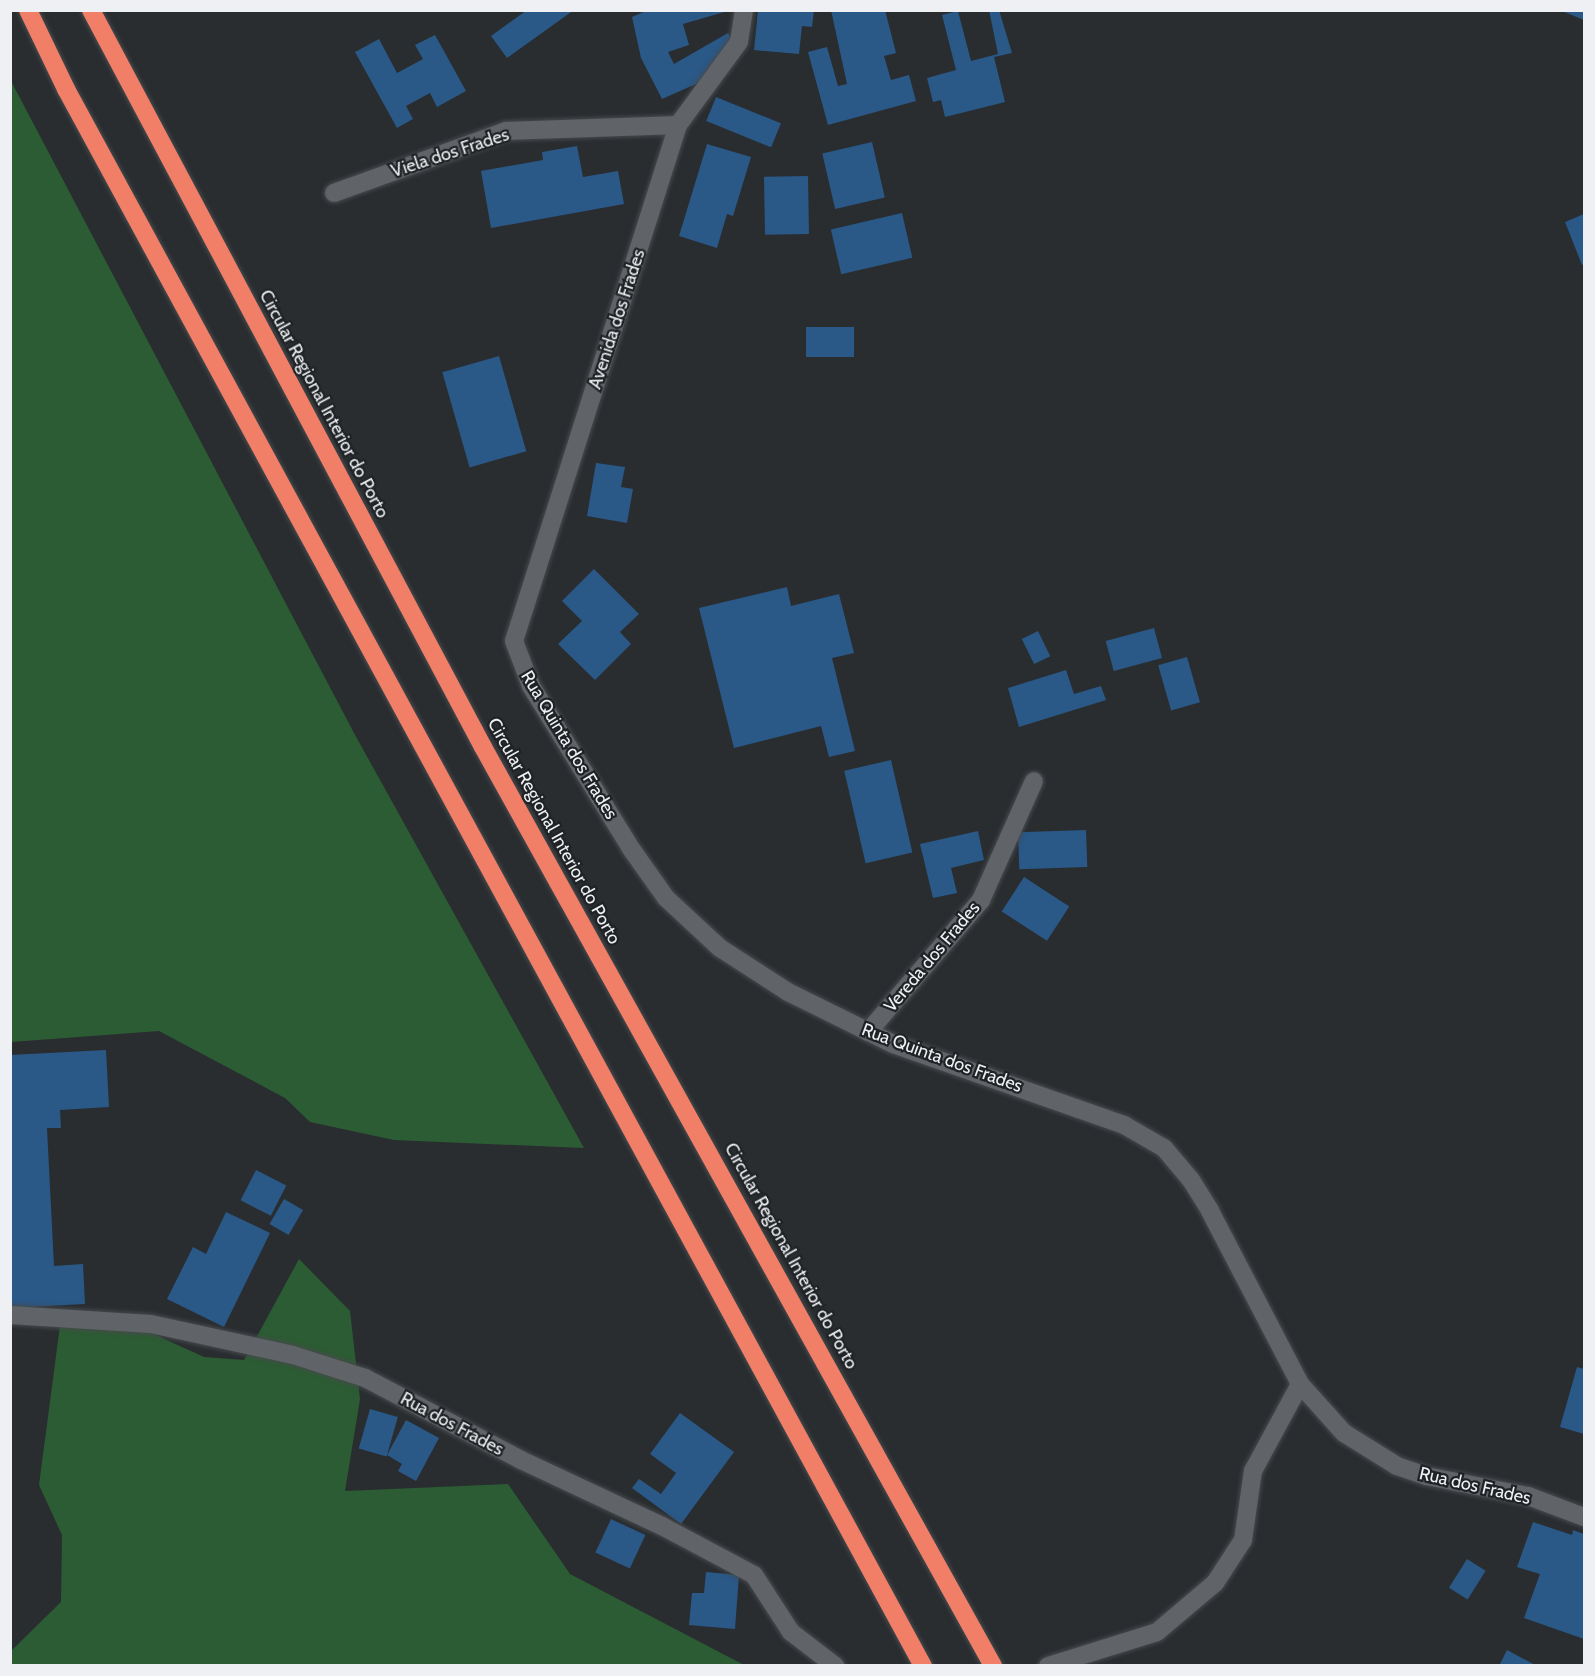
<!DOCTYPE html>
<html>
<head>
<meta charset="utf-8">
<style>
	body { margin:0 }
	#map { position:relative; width:1595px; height:1676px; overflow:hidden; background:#292d30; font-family:Cabin,sans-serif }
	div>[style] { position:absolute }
	.green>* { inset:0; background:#2c5c33 }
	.building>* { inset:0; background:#2a5887; transform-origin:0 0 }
	.roads { filter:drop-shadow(0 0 2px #474a4d) drop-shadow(0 0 2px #474a4d) }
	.minor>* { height:18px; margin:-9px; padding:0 9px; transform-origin:9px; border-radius:9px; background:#606468 }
	.highway>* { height:18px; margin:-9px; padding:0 9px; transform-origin:9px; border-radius:9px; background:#f17f68 }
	span { translate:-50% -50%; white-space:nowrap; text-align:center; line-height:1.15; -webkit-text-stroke:4.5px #202326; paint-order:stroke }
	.street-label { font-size:18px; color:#eef0f3 }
	.frame { position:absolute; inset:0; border:12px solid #eef0f3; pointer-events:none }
</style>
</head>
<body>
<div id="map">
	<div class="green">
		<div style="clip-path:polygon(11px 81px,354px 733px,584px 1148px,394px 1140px,310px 1122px,285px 1098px,159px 1031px,11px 1042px)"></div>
		<div style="clip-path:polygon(299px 1259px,350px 1311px,360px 1399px,345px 1491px,508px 1484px,570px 1574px,744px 1665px,11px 1666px,11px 1651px,61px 1602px,62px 1535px,39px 1485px,61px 1318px,123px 1320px,204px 1357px,244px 1360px)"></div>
	</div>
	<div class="building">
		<div style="clip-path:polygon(527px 10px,574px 10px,507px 58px,491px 36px)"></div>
		<div style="clip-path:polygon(648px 10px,731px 10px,683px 24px,689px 45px,668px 52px,674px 64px,728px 33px,732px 39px,705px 80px,662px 99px,641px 58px,632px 17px)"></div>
		<div style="clip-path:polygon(758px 10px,814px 10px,812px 27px,802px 26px,799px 54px,754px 50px)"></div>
		<div style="clip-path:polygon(831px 10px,885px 10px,896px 53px,884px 56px,891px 80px,909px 75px,916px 101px,828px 125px,808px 52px,827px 47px,838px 86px,847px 84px)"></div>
		<div style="clip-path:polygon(989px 10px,999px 10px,1012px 53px,994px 57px,1005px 102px,945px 117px,941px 100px,933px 102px,927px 78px,956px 70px,942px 15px,958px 11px,971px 61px,998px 54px)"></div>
		<div style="clip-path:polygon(1584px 10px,1584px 20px,1562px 11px,1562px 10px)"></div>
		<div style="clip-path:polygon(435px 35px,466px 91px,437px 107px,430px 93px,406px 106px,413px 119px,397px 128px,355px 52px,379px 39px,397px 73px,423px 59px,415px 45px)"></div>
		<div style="left:716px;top:97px;width:70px;height:26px;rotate:22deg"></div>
		<div style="left:872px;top:142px;width:57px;height:51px;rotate:77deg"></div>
		<div style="clip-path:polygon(707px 144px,751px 157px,733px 216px,727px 214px,717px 248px,679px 236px)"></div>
		<div style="clip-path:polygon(577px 146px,583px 177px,618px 171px,624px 204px,491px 228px,481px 171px,543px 160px,542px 152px)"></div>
		<div style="left:808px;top:176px;width:58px;height:44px;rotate:89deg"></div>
		<div style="left:902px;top:213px;width:46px;height:73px;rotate:77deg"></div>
		<div style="clip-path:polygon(1584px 214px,1584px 264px,1582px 265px,1565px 222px)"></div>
		<div style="left:806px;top:327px;width:48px;height:30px"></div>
		<div style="left:499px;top:356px;width:99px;height:59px;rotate:74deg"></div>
		<div style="clip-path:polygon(596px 463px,625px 467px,621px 487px,633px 489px,627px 523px,587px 516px)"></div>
		<div style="clip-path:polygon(594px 569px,639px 614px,620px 632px,631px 644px,595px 680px,558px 644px,582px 621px,562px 601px)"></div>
		<div style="clip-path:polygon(787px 587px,791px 606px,839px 594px,854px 653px,832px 658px,855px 751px,829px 757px,821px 726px,734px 748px,699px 608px)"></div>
		<div style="left:1154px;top:628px;width:31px;height:50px;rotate:75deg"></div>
		<div style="left:1038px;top:631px;width:28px;height:18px;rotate:64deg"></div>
		<div style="left:1187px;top:657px;width:47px;height:30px;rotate:74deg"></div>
		<div style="clip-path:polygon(1066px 670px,1074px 694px,1101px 686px,1106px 700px,1019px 727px,1008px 688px)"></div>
		<div style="left:891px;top:760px;width:95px;height:48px;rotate:77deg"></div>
		<div style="left:1086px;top:830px;width:37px;height:68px;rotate:88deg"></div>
		<div style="clip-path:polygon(978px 831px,984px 860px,951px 868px,957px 893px,933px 898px,920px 844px)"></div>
		<div style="left:1024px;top:877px;width:54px;height:41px;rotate:33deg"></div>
		<div style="clip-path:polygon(106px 1050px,109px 1107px,60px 1110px,61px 1128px,47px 1128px,54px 1266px,83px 1264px,85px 1304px,10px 1308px,10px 1055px)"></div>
		<div style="left:256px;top:1170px;width:34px;height:34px;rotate:27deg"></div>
		<div style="left:284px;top:1199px;width:22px;height:29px;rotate:30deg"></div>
		<div style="clip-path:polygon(226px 1212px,270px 1233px,224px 1327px,167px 1299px,193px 1247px,206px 1254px)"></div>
		<div style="clip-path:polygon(1577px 1367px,1584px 1369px,1584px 1434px,1560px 1427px)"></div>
		<div style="left:370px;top:1409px;width:29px;height:41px;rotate:16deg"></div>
		<div style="clip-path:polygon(680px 1413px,734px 1452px,681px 1524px,632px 1488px,639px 1479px,661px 1494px,676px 1473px,650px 1454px)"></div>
		<div style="clip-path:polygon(406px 1420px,439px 1438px,416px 1481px,398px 1471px,402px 1464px,387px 1455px)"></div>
		<div style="left:611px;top:1519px;width:38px;height:37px;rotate:25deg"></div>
		<div style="clip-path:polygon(1533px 1522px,1572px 1535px,1573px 1530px,1584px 1534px,1584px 1639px,1524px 1618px,1540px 1574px,1517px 1567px)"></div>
		<div style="left:1467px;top:1559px;width:22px;height:34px;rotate:32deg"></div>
		<div style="clip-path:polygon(706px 1572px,739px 1575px,735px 1629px,689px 1625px,692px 1593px,704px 1593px)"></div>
		<div style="clip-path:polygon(1507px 1650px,1537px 1666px,1499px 1666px)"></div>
	</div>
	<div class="roads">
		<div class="minor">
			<div style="left:744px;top:10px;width:32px;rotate:99deg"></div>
			<div style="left:739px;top:42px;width:103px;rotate:126.3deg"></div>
			<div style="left:678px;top:125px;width:541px;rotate:107.63deg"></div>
			<div style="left:514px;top:641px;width:48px;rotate:69.3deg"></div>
			<div style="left:531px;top:686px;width:193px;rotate:58.4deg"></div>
			<div style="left:632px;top:850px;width:59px;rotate:54.7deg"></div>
			<div style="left:666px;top:898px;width:74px;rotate:42.8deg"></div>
			<div style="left:720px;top:948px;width:81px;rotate:32.9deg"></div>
			<div style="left:788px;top:992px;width:117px;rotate:26.3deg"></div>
			<div style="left:893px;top:1044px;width:245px;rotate:19.3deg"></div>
			<div style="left:1124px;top:1125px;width:46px;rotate:29.9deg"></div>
			<div style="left:1164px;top:1148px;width:42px;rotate:49.8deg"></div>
			<div style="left:1191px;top:1180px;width:36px;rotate:58deg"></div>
			<div style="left:1210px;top:1211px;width:195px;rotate:62.5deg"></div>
			<div style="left:1300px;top:1384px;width:66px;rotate:48.1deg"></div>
			<div style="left:1344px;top:1433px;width:62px;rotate:31.9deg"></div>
			<div style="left:1397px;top:1466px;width:31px;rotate:19deg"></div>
			<div style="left:1426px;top:1476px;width:104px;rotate:11.1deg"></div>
			<div style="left:1528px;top:1496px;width:60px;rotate:20.6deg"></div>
			<div style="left:334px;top:193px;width:183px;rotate:-19.8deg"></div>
			<div style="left:506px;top:131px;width:172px;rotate:-2deg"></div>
			<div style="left:868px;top:1032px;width:174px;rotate:-49.4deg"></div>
			<div style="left:981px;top:900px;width:130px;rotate:-66deg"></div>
			<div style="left:10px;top:1315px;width:141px;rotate:3.7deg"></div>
			<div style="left:151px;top:1324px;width:145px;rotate:12.3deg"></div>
			<div style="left:293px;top:1355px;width:76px;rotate:17.7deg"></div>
			<div style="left:365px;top:1378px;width:176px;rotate:27.7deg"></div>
			<div style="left:521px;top:1460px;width:156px;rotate:25.1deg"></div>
			<div style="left:662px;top:1526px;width:104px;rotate:28deg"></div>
			<div style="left:754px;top:1575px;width:68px;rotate:57deg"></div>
			<div style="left:791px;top:1632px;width:56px;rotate:37.7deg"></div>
			<div style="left:1048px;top:1666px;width:114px;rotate:-17.3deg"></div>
			<div style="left:1157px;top:1632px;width:76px;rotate:-40.2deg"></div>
			<div style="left:1215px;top:1583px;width:51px;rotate:-56.9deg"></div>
			<div style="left:1243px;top:1540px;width:70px;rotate:-81.8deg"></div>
			<div style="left:1253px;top:1471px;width:99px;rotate:-61.6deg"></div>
		</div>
		<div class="highway">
			<div style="left:28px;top:10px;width:88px;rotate:64.3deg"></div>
			<div style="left:66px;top:89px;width:1795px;rotate:61.48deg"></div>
			<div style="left:91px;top:10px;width:835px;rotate:61.99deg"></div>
			<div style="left:483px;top:747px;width:1051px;rotate:60.97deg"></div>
		</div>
	</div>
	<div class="street-label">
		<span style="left:450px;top:153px;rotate:-18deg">Viela dos Frades</span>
		<span style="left:617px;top:319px;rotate:-72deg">Avenida dos Frades</span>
		<span style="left:324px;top:404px;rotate:62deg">Circular Regional Interior do Porto</span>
		<span style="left:569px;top:745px;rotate:59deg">Rua Quinta dos Frades</span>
		<span style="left:554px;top:831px;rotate:61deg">Circular Regional Interior do Porto</span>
		<span style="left:932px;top:957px;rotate:-50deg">Vereda dos Frades</span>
		<span style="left:942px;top:1058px;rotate:20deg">Rua Quinta dos Frades</span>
		<span style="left:791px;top:1256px;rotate:61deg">Circular Regional Interior do Porto</span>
		<span style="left:452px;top:1424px;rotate:28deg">Rua dos Frades</span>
		<span style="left:1475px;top:1486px;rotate:13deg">Rua dos Frades</span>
	</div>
	<div class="frame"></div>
</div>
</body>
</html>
